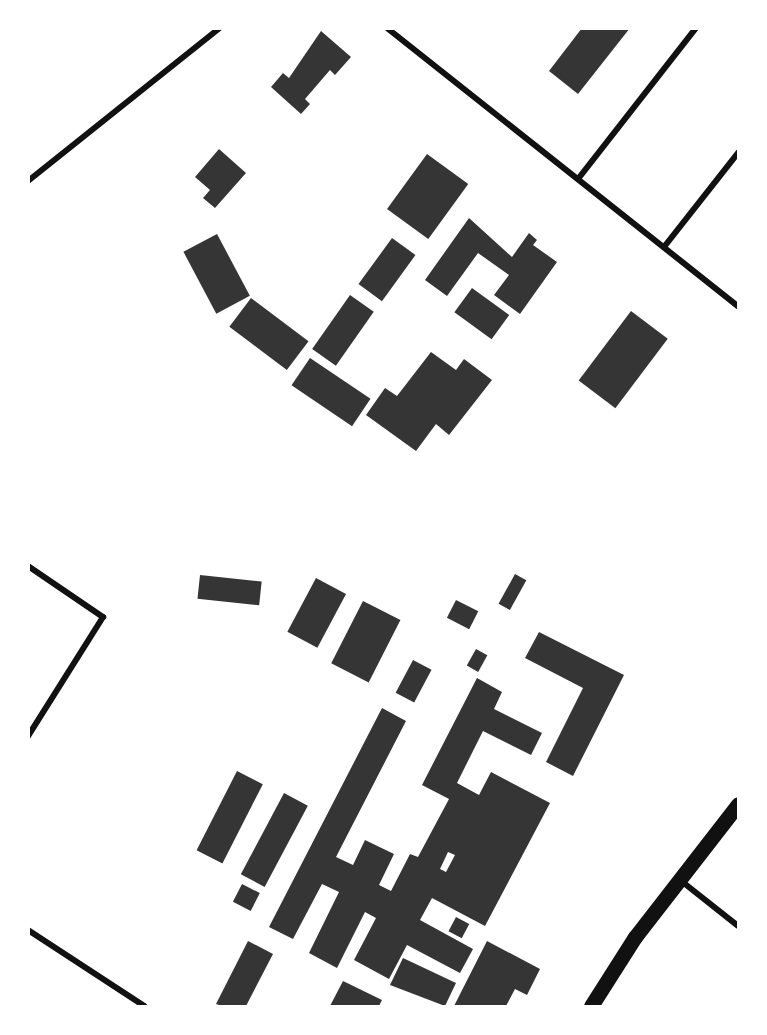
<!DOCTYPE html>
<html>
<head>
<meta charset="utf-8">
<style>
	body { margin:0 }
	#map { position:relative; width:767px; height:1035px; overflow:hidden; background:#fff; font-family:Quicksand,sans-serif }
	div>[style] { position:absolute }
	.building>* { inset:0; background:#353535; transform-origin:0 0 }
	.minor>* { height:6px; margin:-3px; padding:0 3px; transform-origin:3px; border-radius:3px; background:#111 }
	.primary>* { height:15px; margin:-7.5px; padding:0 7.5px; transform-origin:7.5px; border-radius:7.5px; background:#111 }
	span { translate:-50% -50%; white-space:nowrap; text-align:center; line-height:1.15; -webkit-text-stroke:6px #fff; paint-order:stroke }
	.frame { position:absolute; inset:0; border:30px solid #fff; pointer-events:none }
</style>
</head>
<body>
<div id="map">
	<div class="building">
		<div style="clip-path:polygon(582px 28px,630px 28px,578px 94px,549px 71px)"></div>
		<div style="clip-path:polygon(321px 31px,351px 57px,335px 75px,330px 70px,305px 99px,310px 104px,301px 114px,271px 87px,283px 73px,289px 78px)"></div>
		<div style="clip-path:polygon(219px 149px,246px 173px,215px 208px,203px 198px,210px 190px,195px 177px)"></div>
		<div style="left:427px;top:154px;width:51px;height:68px;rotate:36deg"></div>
		<div style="clip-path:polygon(469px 218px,512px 257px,529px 233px,537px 240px,533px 245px,557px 262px,520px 314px,494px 295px,509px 275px,478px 253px,447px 296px,425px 280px)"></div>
		<div style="left:217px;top:234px;width:70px;height:38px;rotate:62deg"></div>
		<div style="left:392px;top:238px;width:29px;height:57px;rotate:36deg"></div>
		<div style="left:472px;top:288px;width:46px;height:30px;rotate:36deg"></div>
		<div style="left:350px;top:295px;width:29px;height:66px;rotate:35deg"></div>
		<div style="left:251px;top:298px;width:72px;height:36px;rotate:37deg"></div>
		<div style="left:631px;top:311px;width:46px;height:87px;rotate:37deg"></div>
		<div style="clip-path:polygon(431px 352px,456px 370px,464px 359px,492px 380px,449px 435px,436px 424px,416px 451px,366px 415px,385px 388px,397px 396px)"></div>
		<div style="left:310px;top:358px;width:73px;height:33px;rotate:34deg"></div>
		<div style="left:515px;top:574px;width:13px;height:34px;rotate:29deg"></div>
		<div style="left:200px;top:575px;width:62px;height:24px;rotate:6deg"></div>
		<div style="left:316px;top:578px;width:34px;height:61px;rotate:28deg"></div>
		<div style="left:456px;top:600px;width:25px;height:20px;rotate:27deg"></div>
		<div style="left:363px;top:601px;width:42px;height:70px;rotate:27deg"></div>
		<div style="clip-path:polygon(539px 632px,624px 675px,573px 776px,546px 762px,583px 688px,525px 658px)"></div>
		<div style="left:476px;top:649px;width:13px;height:19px;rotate:29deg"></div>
		<div style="left:413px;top:660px;width:21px;height:37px;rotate:28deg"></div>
		<div style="clip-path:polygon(evenodd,477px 678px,502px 692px,494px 709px,542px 733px,531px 755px,483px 731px,457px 783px,479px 795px,491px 772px,550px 803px,485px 926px,432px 898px,420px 920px,473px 949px,460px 973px,407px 945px,389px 979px,354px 960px,376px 918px,365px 912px,337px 968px,309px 953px,339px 892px,322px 884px,293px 939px,269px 927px,382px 708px,406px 721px,336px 857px,353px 865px,365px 840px,394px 854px,379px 885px,391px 891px,410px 854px,418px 857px,449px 799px,422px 785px,477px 678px,448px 852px,455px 855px,446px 872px,440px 869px,448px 852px)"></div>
		<div style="left:237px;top:771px;width:29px;height:89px;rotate:27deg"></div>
		<div style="left:284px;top:793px;width:27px;height:92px;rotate:28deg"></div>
		<div style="left:242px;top:884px;width:20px;height:20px;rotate:27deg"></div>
		<div style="left:456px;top:917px;width:15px;height:16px;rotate:28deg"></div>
		<div style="clip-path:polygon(248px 941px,273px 954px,246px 1006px,222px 1006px,216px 1004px)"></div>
		<div style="clip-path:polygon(487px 941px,540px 969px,527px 995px,515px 989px,506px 1006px,454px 1006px)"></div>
		<div style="clip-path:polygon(403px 958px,456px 983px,445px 1006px,390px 985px)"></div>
		<div style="clip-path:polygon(343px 981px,382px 1000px,379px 1006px,330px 1006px)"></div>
	</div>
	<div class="minor">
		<div style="left:387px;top:28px;width:448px;rotate:38.4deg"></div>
		<div style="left:578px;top:179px;width:192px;rotate:-52deg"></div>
		<div style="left:28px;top:181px;width:246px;rotate:-38.6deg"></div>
		<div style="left:664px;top:247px;width:120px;rotate:-51.8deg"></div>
		<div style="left:28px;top:566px;width:91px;rotate:34.2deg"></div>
		<div style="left:103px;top:617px;width:141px;rotate:122.2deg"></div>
		<div style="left:680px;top:880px;width:74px;rotate:38.4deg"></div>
		<div style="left:28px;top:930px;width:139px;rotate:33.2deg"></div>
	</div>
	<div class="primary">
		<div style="left:591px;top:1006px;width:82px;rotate:-57.5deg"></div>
		<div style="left:635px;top:937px;width:168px;rotate:-52.2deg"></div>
	</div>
	<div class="frame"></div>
</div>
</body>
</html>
